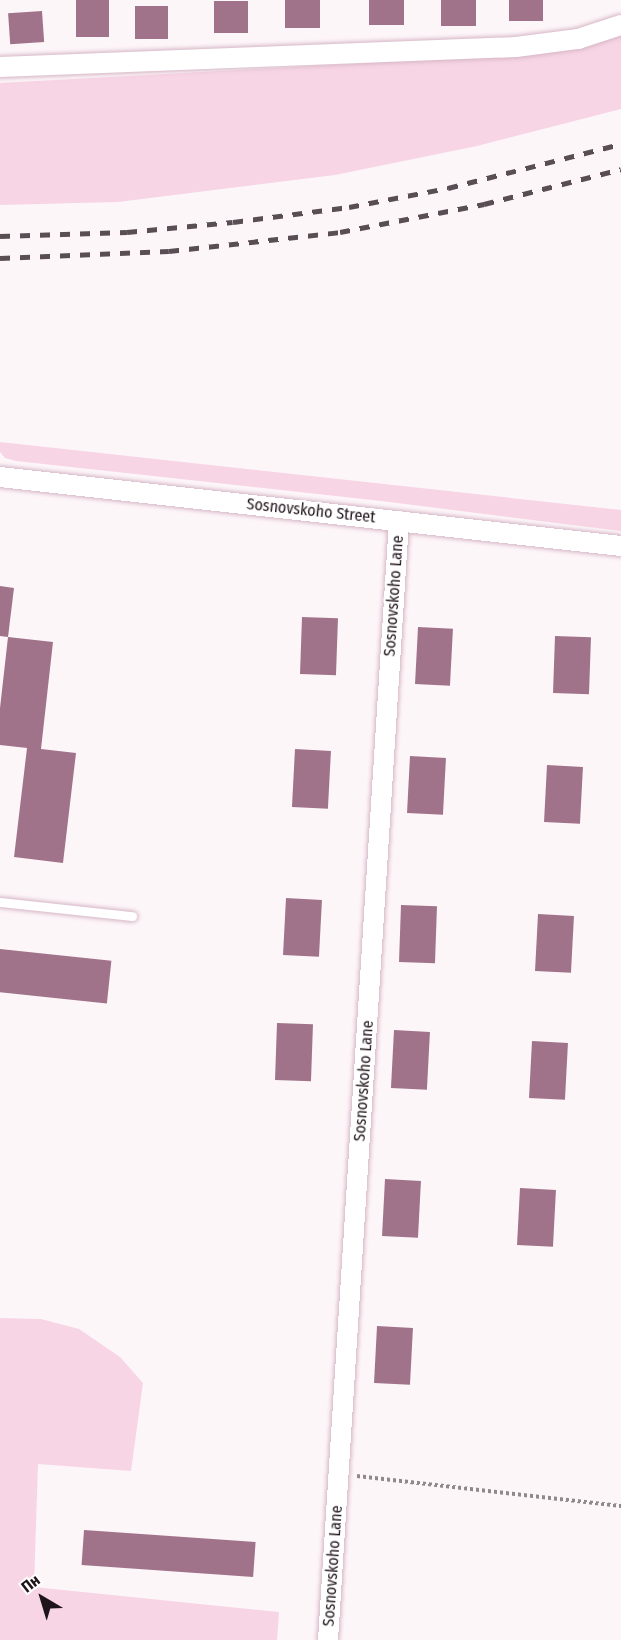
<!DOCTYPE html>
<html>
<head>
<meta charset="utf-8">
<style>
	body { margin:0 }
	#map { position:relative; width:621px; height:1640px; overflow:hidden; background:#fdf6f9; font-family:"Fira Sans Condensed",sans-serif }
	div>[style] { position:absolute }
	.green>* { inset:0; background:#f7d5e5 }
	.building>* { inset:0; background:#a1738a; transform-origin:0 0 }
	.path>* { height:4px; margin-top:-2px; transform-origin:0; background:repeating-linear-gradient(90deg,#91888d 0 3px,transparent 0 6px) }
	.roads { filter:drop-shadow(0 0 2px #d6b6c5) drop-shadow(0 0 2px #d6b6c5) }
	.service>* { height:9px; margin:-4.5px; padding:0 4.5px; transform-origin:4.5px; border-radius:4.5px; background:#fff }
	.minor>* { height:20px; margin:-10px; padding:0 10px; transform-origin:10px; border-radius:10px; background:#fff }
	.rail>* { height:4.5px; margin-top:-2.25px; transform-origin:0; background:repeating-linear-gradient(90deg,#584e53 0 10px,transparent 0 20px) }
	span { translate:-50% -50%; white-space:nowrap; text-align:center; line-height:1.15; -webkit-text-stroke:4.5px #fff; paint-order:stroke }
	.street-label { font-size:16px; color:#1f141a }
	.north { position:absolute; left:12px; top:1568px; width:60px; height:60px; -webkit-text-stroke:4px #fff; paint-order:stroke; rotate:322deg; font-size:16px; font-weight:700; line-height:24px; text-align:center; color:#1f141a }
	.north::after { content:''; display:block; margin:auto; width:21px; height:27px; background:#1f141a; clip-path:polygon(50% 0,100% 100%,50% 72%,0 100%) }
</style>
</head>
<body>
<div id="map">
	<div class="green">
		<div style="clip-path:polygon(621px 34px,621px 109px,477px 146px,335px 175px,118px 202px,0 205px,0 83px,423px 60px)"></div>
		<div style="clip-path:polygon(0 442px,621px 510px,621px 531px,381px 501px,16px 461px,5px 458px,0 452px)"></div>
		<div style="clip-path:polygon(0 1318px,41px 1319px,79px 1329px,120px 1357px,143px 1383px,131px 1471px,38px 1464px,34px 1587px,279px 1612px,277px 1640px,0 1640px)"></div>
	</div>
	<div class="building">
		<div style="left:76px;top:0;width:33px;height:37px"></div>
		<div style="left:285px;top:0;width:35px;height:28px"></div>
		<div style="left:369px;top:0;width:35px;height:25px"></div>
		<div style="left:441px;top:0;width:35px;height:26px"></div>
		<div style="left:509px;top:0;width:34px;height:21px"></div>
		<div style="left:214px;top:1px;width:34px;height:32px"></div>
		<div style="left:168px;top:6px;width:33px;height:33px;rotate:90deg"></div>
		<div style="left:42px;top:11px;width:31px;height:34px;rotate:86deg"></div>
		<div style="clip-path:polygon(0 586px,14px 588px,8px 637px,0 636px)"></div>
		<div style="left:302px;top:617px;width:36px;height:57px;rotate:2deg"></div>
		<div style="left:418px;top:627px;width:35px;height:57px;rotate:3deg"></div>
		<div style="left:555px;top:636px;width:36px;height:57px;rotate:2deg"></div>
		<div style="clip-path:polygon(8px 637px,53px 642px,41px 749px,76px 753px,63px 863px,14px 857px,27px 748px,0 745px,0 708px)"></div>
		<div style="left:295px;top:749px;width:36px;height:58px;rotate:3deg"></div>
		<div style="left:410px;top:756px;width:36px;height:57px;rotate:3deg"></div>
		<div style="left:547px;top:765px;width:36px;height:57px;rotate:3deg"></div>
		<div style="left:286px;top:898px;width:36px;height:57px;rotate:3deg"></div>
		<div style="left:401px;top:905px;width:36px;height:57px;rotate:2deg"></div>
		<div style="left:538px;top:914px;width:36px;height:57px;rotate:3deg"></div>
		<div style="left:0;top:949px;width:112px;height:43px;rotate:6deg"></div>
		<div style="left:277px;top:1023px;width:36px;height:57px;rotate:2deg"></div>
		<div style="left:394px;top:1030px;width:36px;height:58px;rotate:3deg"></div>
		<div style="left:532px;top:1041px;width:36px;height:57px;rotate:3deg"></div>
		<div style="left:385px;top:1179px;width:36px;height:57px;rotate:3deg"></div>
		<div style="left:520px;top:1188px;width:36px;height:57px;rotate:3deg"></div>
		<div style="left:377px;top:1326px;width:36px;height:57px;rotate:3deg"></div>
		<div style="left:84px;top:1530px;width:172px;height:35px;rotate:4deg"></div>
	</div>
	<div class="path">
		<div style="left:357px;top:1476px;width:266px;rotate:6.5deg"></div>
	</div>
	<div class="roads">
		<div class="service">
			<div style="left:0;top:902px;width:133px;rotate:6.1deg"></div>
		</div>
		<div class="minor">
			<div style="left:0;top:67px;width:516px;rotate:-2.22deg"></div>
			<div style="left:516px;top:47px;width:63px;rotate:-7.4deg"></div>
			<div style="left:578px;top:39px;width:45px;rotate:-18deg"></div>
			<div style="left:0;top:477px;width:625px;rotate:6.34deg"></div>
			<div style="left:328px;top:1640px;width:1121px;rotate:-86.37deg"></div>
		</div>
	</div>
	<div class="rail">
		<div style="left:0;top:236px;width:127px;rotate:-1.8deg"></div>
		<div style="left:127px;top:232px;width:106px;rotate:-5.4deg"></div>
		<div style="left:233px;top:222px;width:117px;rotate:-7.4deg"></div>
		<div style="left:349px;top:207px;width:101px;rotate:-10.9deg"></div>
		<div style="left:448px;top:188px;width:179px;rotate:-14.3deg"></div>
		<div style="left:0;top:258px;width:169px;rotate:-2.4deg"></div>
		<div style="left:169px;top:251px;width:172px;rotate:-6.3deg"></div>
		<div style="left:340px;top:232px;width:147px;rotate:-11deg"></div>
		<div style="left:484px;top:204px;width:141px;rotate:-14.3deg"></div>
	</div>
	<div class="street-label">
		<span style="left:311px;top:511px;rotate:6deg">Sosnovskoho Street</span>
		<span style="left:394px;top:596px;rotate:-86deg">Sosnovskoho Lane</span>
		<span style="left:364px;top:1081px;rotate:-86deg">Sosnovskoho Lane</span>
		<span style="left:333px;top:1566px;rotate:-86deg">Sosnovskoho Lane</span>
	</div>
	<div class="north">Пн</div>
</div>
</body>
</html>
